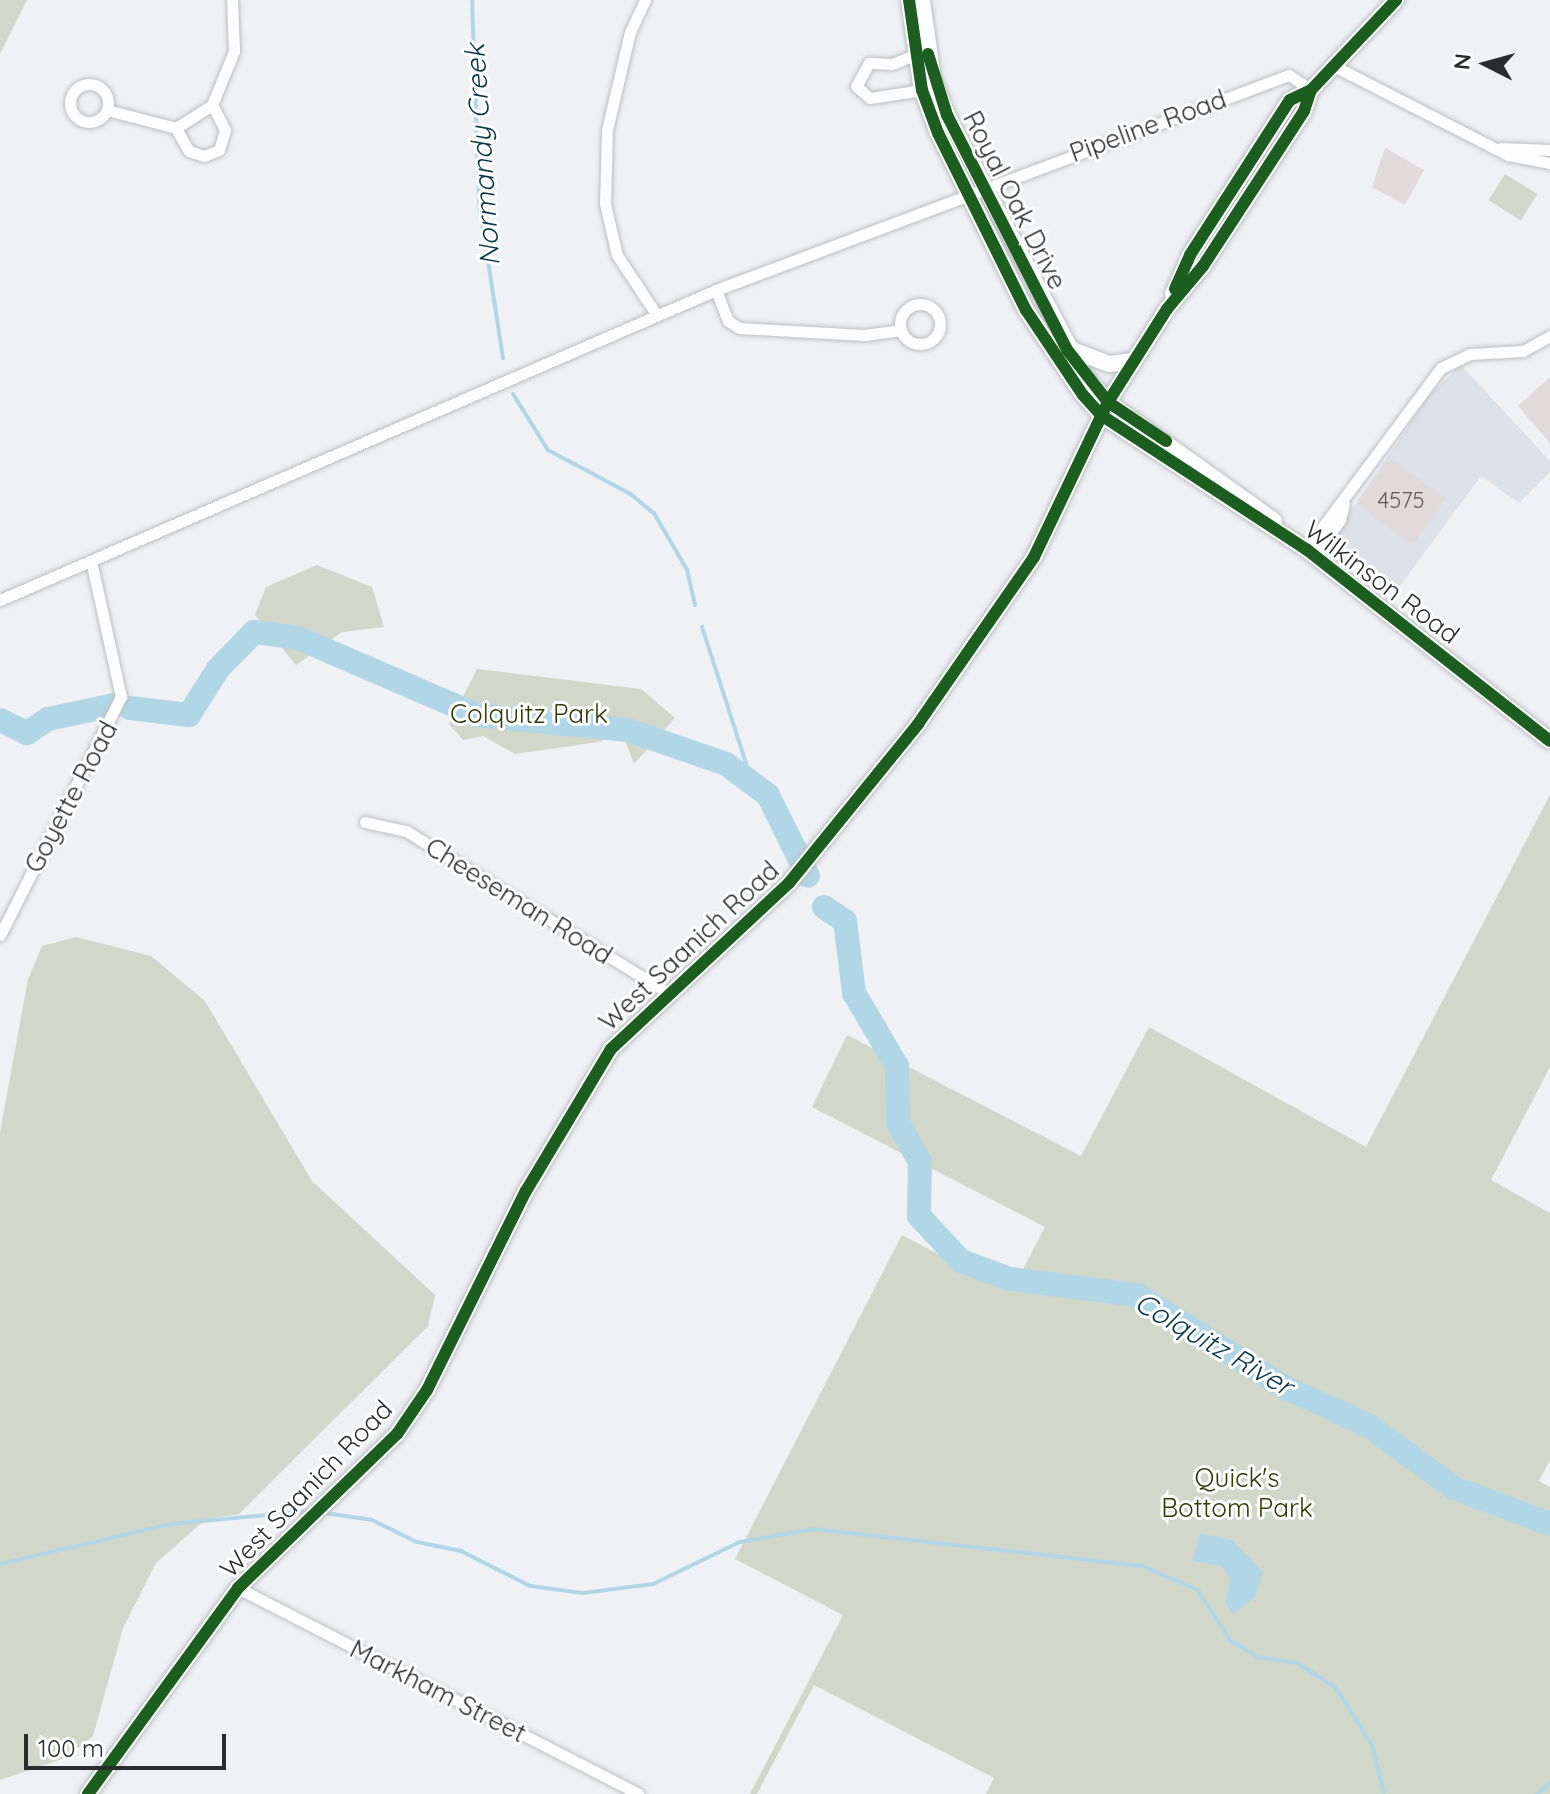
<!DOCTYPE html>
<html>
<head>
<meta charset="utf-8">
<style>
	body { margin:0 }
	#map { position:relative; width:1550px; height:1794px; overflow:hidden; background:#eff1f4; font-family:Quicksand,sans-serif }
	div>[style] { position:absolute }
	.built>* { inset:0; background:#dde2e8 }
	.green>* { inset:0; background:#d1d7c9; transform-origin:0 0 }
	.water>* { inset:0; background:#b1d7e7 }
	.stream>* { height:4px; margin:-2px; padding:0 2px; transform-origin:2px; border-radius:2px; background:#b1d7e7 }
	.river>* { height:24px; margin:-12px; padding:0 12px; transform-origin:12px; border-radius:12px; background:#b1d7e7 }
	.building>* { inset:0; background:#e1dadb; transform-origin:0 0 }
	.roads { filter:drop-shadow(0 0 2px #bdbfc1) drop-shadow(0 0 2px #bdbfc1) }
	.minor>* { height:11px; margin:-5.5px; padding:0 5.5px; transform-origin:5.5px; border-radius:5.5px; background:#fdfdfd }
	.minor>.ring { margin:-5.5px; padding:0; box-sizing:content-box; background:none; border:11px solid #fdfdfd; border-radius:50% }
	.secondary>* { height:16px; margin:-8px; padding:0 8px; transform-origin:8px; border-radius:8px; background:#fdfdfd }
	.cycleway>* { height:12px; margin:-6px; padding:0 6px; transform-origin:6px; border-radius:6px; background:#1b5e20 }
	span { translate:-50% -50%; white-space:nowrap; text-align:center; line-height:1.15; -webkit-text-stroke:6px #fff; paint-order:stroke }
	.number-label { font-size:22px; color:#5b5a5b }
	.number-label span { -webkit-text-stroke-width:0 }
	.street-label { font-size:26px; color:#2a2b2d }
	.park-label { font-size:26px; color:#2f3b06 }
	.water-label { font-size:28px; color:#083848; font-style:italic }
	.north { position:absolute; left:1446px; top:24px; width:80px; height:80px; -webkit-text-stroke:6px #fff; paint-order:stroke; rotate:276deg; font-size:22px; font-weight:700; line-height:32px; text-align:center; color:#2a2b2d }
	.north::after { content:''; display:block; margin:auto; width:28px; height:36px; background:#2a2b2d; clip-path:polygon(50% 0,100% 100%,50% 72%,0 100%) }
	.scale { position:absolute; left:24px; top:1734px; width:202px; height:36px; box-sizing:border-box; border:4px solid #2a2b2d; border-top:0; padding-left:10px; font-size:24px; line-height:28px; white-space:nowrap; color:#2a2b2d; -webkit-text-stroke:6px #fff; paint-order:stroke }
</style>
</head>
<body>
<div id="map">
	<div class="built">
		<div style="clip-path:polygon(1461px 365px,1550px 461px,1550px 472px,1519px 503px,1481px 476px,1397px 590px,1330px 541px,1429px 396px)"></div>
	</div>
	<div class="green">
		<div style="clip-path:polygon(0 0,27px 0,0 54px)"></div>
		<div style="left:1505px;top:174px;width:38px;height:31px;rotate:32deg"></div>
		<div style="clip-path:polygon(317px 565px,372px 587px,384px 627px,342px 632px,296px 665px,255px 615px,266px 587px)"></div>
		<div style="clip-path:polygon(477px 669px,641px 689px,675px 718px,634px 764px,622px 732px,599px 742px,515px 754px,483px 736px,463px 740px,449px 724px)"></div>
		<div style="clip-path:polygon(1550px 795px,1550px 1067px,1491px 1180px,1550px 1213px,1550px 1460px,1539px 1481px,1550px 1487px,1550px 1794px,986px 1794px,994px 1778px,814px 1685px,757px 1794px,750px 1794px,843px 1615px,735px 1559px,902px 1235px,1011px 1292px,1045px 1227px,812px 1107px,847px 1035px,1081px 1156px,1149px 1027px,1366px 1147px)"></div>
		<div style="clip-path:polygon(76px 937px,151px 956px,205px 1001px,312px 1181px,435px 1295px,428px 1326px,239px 1514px,206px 1519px,156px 1563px,123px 1628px,93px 1736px,65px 1758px,0 1780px,0 1132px,28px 979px,42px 946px)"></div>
	</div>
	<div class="water">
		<div style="clip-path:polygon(1200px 1533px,1232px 1540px,1263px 1572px,1255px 1597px,1233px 1614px,1226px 1603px,1230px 1577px,1221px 1566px,1193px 1561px)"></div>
	</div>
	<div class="stream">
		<div style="left:472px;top:0;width:203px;rotate:88deg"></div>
		<div style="left:479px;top:203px;width:157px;rotate:81.2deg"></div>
		<div style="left:513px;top:394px;width:66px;rotate:58deg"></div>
		<div style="left:548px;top:450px;width:92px;rotate:28deg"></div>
		<div style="left:629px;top:493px;width:32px;rotate:39deg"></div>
		<div style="left:654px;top:513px;width:66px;rotate:59.9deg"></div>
		<div style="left:687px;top:570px;width:36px;rotate:77deg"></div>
		<div style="left:702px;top:627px;width:160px;rotate:72.1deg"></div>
		<div style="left:325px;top:1513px;width:48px;rotate:8.5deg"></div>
		<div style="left:372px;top:1520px;width:50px;rotate:26.1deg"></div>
		<div style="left:417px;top:1542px;width:45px;rotate:11.6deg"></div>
		<div style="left:461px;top:1551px;width:77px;rotate:26.9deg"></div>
		<div style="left:530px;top:1586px;width:53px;rotate:7.5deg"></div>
		<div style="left:583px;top:1593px;width:71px;rotate:-7.3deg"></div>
		<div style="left:653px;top:1584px;width:97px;rotate:-25.8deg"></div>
		<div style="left:740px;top:1542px;width:74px;rotate:-10.1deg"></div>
		<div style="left:813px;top:1529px;width:331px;rotate:6.4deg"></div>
		<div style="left:1142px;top:1566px;width:61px;rotate:23.2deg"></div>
		<div style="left:1198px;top:1590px;width:59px;rotate:57.4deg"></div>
		<div style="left:1230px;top:1640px;width:32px;rotate:32deg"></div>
		<div style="left:1257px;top:1657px;width:40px;rotate:8.5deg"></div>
		<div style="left:1297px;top:1663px;width:45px;rotate:32.3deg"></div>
		<div style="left:1335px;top:1687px;width:69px;rotate:57.5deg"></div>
		<div style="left:1372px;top:1745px;width:50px;rotate:76.2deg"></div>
		<div style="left:0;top:1564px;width:176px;rotate:-13.2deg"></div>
		<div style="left:171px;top:1524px;width:138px;rotate:-5.4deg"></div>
		<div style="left:1537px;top:1794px;width:17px;rotate:-40deg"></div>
	</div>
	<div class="river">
		<div style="left:130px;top:708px;width:59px;rotate:6.8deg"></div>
		<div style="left:189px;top:715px;width:54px;rotate:-57.8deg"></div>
		<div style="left:218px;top:669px;width:52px;rotate:-45.8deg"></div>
		<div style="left:254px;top:632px;width:44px;rotate:7.8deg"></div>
		<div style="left:298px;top:638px;width:195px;rotate:23.3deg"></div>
		<div style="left:477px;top:715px;width:152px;rotate:5.7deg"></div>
		<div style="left:628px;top:730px;width:104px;rotate:19.1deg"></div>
		<div style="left:726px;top:764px;width:52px;rotate:36.4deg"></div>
		<div style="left:768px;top:795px;width:90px;rotate:63.7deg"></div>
		<div style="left:0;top:720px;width:30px;rotate:26deg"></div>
		<div style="left:27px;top:733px;width:25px;rotate:-34deg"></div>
		<div style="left:48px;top:719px;width:68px;rotate:-11.8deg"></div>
		<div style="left:824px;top:907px;width:25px;rotate:34deg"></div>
		<div style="left:845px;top:921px;width:73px;rotate:82.9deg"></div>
		<div style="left:854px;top:993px;width:85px;rotate:59.5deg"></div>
		<div style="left:897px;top:1066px;width:57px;rotate:89deg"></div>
		<div style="left:898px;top:1123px;width:45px;rotate:60.6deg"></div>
		<div style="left:920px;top:1162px;width:54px;rotate:91.1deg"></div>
		<div style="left:919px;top:1216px;width:62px;rotate:47deg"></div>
		<div style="left:961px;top:1261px;width:52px;rotate:20.2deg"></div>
		<div style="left:1010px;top:1279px;width:128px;rotate:7.2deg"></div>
		<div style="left:1137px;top:1295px;width:173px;rotate:32deg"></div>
		<div style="left:1284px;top:1387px;width:94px;rotate:24.6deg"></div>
		<div style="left:1369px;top:1426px;width:105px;rotate:36.1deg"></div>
		<div style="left:1454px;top:1488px;width:103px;rotate:20.6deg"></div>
	</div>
	<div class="building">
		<div style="clip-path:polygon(1385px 148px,1424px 170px,1405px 205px,1372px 187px)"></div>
		<div style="clip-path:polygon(1550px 377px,1550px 443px,1518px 406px)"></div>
		<div style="left:1390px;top:458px;width:69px;height:57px;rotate:36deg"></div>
	</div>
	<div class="roads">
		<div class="minor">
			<div style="left:645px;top:0;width:35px;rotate:115deg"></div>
			<div style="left:630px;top:32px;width:101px;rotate:103.2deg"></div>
			<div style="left:607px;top:130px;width:74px;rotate:91.5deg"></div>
			<div style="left:605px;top:204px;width:52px;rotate:76.8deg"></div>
			<div style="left:617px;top:255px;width:71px;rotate:56.5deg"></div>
			<div style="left:915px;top:55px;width:26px;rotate:159deg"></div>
			<div style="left:891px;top:64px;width:22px;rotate:-177deg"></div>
			<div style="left:869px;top:63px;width:26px;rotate:119deg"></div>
			<div style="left:856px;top:86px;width:18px;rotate:41deg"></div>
			<div style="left:870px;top:98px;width:53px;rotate:-8.7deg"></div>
			<div style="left:1334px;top:66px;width:195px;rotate:27.1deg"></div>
			<div style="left:1508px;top:155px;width:43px;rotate:10.8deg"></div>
			<div class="ring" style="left:70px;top:84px;width:27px;height:27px"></div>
			<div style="left:107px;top:110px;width:71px;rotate:14.6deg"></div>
			<div style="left:176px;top:128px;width:43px;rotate:-32.6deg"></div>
			<div style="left:212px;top:105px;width:58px;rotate:-67.8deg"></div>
			<div style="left:234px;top:51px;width:51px;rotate:-92.2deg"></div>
			<div style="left:176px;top:128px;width:26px;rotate:61deg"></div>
			<div style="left:189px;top:151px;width:16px;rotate:18deg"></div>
			<div style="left:204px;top:156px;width:16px;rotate:-22deg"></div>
			<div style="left:219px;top:150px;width:21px;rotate:-73deg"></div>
			<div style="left:225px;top:130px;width:28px;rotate:-117deg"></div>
			<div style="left:1501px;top:148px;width:49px;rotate:2.3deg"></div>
			<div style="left:716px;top:290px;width:33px;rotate:69deg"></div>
			<div style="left:728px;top:321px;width:13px;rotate:32deg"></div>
			<div style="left:739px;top:328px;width:126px;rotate:3.2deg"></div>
			<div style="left:865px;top:335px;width:36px;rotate:-8deg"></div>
			<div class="ring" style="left:900px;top:304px;width:29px;height:29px"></div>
			<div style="left:1306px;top:549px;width:226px;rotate:-53.3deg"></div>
			<div style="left:1441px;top:368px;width:32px;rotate:-26deg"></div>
			<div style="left:1470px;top:354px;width:53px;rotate:-3.2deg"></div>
			<div style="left:1523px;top:351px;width:31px;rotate:-29deg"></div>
			<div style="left:1314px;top:556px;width:44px;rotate:-54.2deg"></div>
			<div style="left:1340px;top:520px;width:17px;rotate:-77deg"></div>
			<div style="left:0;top:600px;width:780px;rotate:-23.41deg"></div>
			<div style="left:716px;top:290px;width:612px;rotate:-20.57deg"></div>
			<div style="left:1289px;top:75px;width:27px;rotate:34deg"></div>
			<div style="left:365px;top:822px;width:42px;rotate:12.4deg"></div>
			<div style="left:406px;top:831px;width:307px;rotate:31.7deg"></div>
			<div style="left:0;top:935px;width:267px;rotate:-63.1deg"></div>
			<div style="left:121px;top:697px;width:139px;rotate:-102.4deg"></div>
			<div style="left:238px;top:1588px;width:450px;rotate:27.2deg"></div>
		</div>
		<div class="secondary">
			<div style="left:909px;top:0;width:91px;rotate:81.8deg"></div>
			<div style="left:922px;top:90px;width:46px;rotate:69.6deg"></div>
			<div style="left:938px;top:133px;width:198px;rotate:63.6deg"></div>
			<div style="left:1026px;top:310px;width:102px;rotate:56.2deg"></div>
			<div style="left:1083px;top:395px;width:27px;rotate:48deg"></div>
			<div style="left:1101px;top:415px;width:245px;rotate:33.2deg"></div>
			<div style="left:1306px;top:549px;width:310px;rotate:38.2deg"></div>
			<div style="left:922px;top:0;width:79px;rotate:82deg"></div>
			<div style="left:933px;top:78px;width:40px;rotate:69deg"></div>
			<div style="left:947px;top:115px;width:294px;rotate:62.2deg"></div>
			<div style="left:1084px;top:375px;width:36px;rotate:48deg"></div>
			<div style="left:1108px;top:402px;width:204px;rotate:35.6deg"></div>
			<div style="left:1173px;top:294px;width:43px;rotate:-66.4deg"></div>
			<div style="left:1190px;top:255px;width:184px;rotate:-57.2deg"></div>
			<div style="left:1290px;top:100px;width:23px;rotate:-25deg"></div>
			<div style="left:1311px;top:90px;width:124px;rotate:-46.6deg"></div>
			<div style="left:1067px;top:348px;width:45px;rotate:20.9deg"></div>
			<div style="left:1109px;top:364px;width:25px;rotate:-7deg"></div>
			<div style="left:88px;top:1794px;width:255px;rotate:-53.9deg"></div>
			<div style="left:238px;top:1588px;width:221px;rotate:-44.1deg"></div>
			<div style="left:397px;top:1434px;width:53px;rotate:-55.7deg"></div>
			<div style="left:427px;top:1390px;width:222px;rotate:-63.6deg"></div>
			<div style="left:526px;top:1191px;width:165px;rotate:-59.1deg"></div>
			<div style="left:611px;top:1049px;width:243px;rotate:-43deg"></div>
			<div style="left:789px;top:883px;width:205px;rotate:-50.9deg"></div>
			<div style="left:918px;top:724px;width:203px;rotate:-55.2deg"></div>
			<div style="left:1034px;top:557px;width:172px;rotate:-64.5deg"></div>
			<div style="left:1108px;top:402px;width:110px;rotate:-57.6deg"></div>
			<div style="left:1167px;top:309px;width:56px;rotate:-50.1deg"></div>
			<div style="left:1203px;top:266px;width:185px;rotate:-56.9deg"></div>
			<div style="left:1304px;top:111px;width:22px;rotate:-72deg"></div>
		</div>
	</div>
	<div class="cycleway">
		<div style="left:909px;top:0;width:91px;rotate:81.8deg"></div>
		<div style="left:922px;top:90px;width:46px;rotate:69.6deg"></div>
		<div style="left:938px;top:133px;width:198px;rotate:63.6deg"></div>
		<div style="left:1026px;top:310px;width:102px;rotate:56.2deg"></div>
		<div style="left:1083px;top:395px;width:27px;rotate:48deg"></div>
		<div style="left:1101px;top:415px;width:245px;rotate:33.2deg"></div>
		<div style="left:1306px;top:549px;width:310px;rotate:38.2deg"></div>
		<div style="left:928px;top:54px;width:64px;rotate:72.7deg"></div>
		<div style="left:947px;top:115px;width:265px;rotate:62.9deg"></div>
		<div style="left:1068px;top:351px;width:65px;rotate:51.9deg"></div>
		<div style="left:1108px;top:402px;width:70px;rotate:33.9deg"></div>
		<div style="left:1175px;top:289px;width:37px;rotate:-66deg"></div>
		<div style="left:1190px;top:255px;width:184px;rotate:-57.2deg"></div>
		<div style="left:1290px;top:100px;width:23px;rotate:-25deg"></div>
		<div style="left:1311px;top:90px;width:124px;rotate:-46.6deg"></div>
		<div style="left:88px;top:1794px;width:255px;rotate:-53.9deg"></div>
		<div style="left:238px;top:1588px;width:221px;rotate:-44.1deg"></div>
		<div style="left:397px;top:1434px;width:53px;rotate:-55.7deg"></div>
		<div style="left:427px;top:1390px;width:222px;rotate:-63.6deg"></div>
		<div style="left:526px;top:1191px;width:165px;rotate:-59.1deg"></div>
		<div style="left:611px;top:1049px;width:243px;rotate:-43deg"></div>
		<div style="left:789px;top:883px;width:205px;rotate:-50.9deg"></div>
		<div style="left:918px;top:724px;width:203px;rotate:-55.2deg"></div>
		<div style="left:1034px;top:557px;width:172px;rotate:-64.5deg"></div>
		<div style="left:1108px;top:402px;width:110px;rotate:-57.6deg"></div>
		<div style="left:1167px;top:309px;width:56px;rotate:-50.1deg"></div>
		<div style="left:1203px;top:266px;width:185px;rotate:-56.9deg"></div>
		<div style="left:1304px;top:111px;width:22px;rotate:-72deg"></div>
	</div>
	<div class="number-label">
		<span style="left:1401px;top:501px">4575</span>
	</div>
	<div class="street-label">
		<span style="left:1148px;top:126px;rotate:-20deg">Pipeline Road</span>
		<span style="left:1015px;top:200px;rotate:63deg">Royal Oak Drive</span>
		<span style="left:1382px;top:582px;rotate:37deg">Wilkinson Road</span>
		<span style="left:71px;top:797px;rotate:-62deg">Goyette Road</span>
		<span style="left:519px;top:901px;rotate:32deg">Cheeseman Road</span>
		<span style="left:689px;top:946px;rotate:-43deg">West Saanich Road</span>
		<span style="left:306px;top:1489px;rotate:-46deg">West Saanich Road</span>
		<span style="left:438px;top:1691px;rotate:27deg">Markham Street</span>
	</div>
	<div class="park-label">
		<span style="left:529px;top:714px">Colquitz Park</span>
		<span style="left:1237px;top:1493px">Quick's<br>Bottom Park</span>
	</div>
	<div class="water-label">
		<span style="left:482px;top:155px;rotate:-94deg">Normandy Creek</span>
		<span style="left:1214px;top:1344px;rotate:30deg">Colquitz River</span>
	</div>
	<div class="north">N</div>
	<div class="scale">100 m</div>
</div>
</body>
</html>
